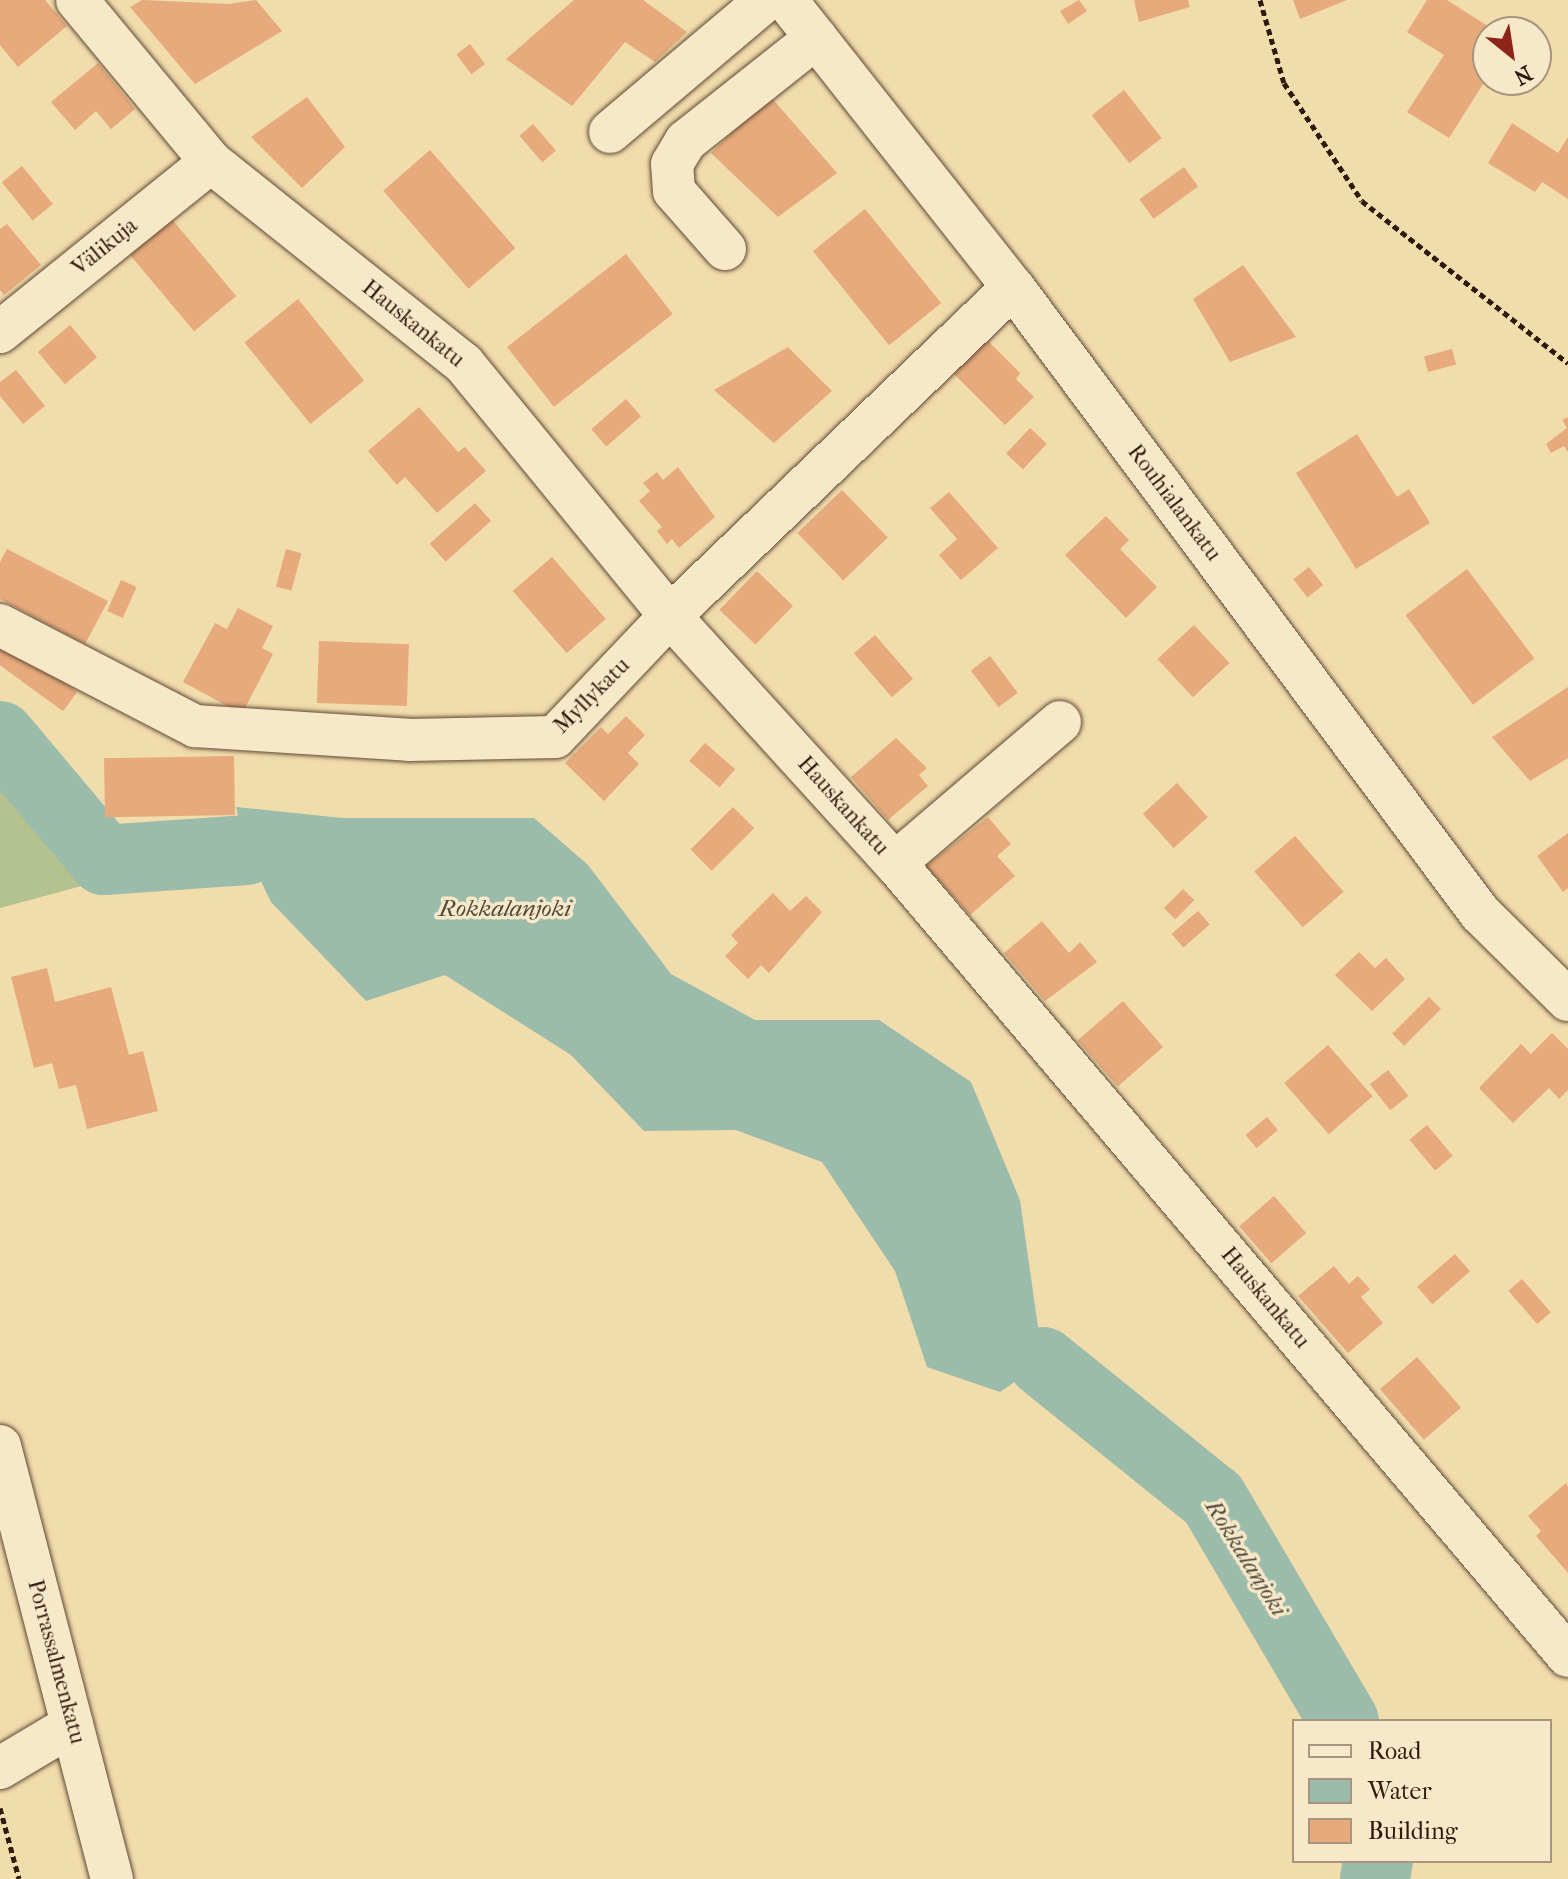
<!DOCTYPE html>
<html>
<head>
<meta charset="utf-8">
<style>
	body { margin:0 }
	#map { position:relative; width:1568px; height:1879px; overflow:hidden; background:#f1dcac; font-family:"IM FELL French Canon",serif }
	div>[style] { position:absolute }
	.green>* { inset:0; background:#b3c28e }
	.water>* { inset:0; background:#9bbcaa }
	.river>* { height:70px; margin:-35px; padding:0 35px; transform-origin:35px; border-radius:35px; background:#9bbcaa }
	.building>* { inset:0; background:#e6aa7c; transform-origin:0 0 }
	.path>* { height:5px; margin-top:-2.5px; transform-origin:0; background:repeating-linear-gradient(90deg,#30190d 0 6px,transparent 0 10px) }
	.roads { filter:drop-shadow(0 0 2px #604a35) drop-shadow(0 0 2px #604a35) }
	.minor>* { height:42px; margin:-21px; padding:0 21px; transform-origin:21px; border-radius:21px; background:#f6e8c9 }
	span { translate:-50% -50%; white-space:nowrap; text-align:center; line-height:1.15; -webkit-text-stroke:7px #f6e8c9; paint-order:stroke }
	.street-label { font-size:22px; color:#30190d }
	.water-label { font-size:24px; color:#504a3c; font-style:italic }
	.legend { position:absolute; left:1292px; top:1719px; width:260px; height:144px; box-sizing:border-box; background:#f6e8c9; border:2px solid #a7957e; margin:0; padding:10px 14px; list-style:none; font-size:24px; color:#30190d }
	.legend li { display:flex; align-items:center; gap:16px; height:40px }
	.legend b { width:40px; border:2px solid #a7957e }
	.north { position:absolute; left:1472px; top:16px; width:80px; height:80px; box-sizing:border-box; background:#f6e8c9; border:2px solid #a7957e; border-radius:50%; rotate:150deg; font-size:22px; font-weight:700; line-height:32px; text-align:center; color:#30190d }
	.north::after { content:''; display:block; margin:auto; width:28px; height:36px; background:#8f2418; clip-path:polygon(50% 0,100% 100%,50% 72%,0 100%) }
</style>
</head>
<body>
<div id="map">
	<div class="green">
		<div style="clip-path:polygon(0 761px,8px 766px,89px 884px,0 908px)"></div>
	</div>
	<div class="water">
		<div style="clip-path:polygon(236px 807px,342px 818px,534px 818px,588px 865px,671px 974px,755px 1020px,879px 1020px,971px 1082px,1020px 1200px,1043px 1362px,1000px 1392px,927px 1367px,895px 1271px,822px 1162px,736px 1130px,644px 1131px,571px 1055px,445px 975px,366px 1001px,271px 902px,246px 850px)"></div>
	</div>
	<div class="river">
		<div style="left:0;top:736px;width:162px;rotate:50deg"></div>
		<div style="left:104px;top:860px;width:142px;rotate:-4deg"></div>
		<div style="left:1043px;top:1362px;width:218px;rotate:38.9deg"></div>
		<div style="left:1213px;top:1499px;width:258px;rotate:59.5deg"></div>
		<div style="left:1375px;top:1879px;width:18px;rotate:-81deg"></div>
	</div>
	<div class="building">
		<div style="clip-path:polygon(0 0,45px 0,67px 26px,18px 67px,0 45px)"></div>
		<div style="clip-path:polygon(142px 0,229px 4px,256px 0,282px 31px,195px 84px,130px 7px)"></div>
		<div style="clip-path:polygon(574px 0,643px 0,687px 32px,655px 62px,625px 42px,572px 106px,506px 59px)"></div>
		<div style="clip-path:polygon(1079px 0,1087px 11px,1068px 24px,1060px 11px)"></div>
		<div style="clip-path:polygon(1134px 0,1188px 0,1190px 7px,1139px 22px)"></div>
		<div style="clip-path:polygon(1293px 0,1347px 0,1300px 19px)"></div>
		<div style="clip-path:polygon(1427px 0,1447px 0,1497px 32px,1488px 32px,1488px 76px,1449px 138px,1407px 112px,1444px 55px,1407px 32px)"></div>
		<div style="left:470px;top:44px;width:25px;height:17px;rotate:53deg"></div>
		<div style="clip-path:polygon(98px 63px,135px 109px,111px 129px,96px 111px,75px 130px,51px 102px)"></div>
		<div style="left:1124px;top:90px;width:61px;height:41px;rotate:52deg"></div>
		<div style="clip-path:polygon(770px 96px,837px 173px,778px 217px,711px 153px)"></div>
		<div style="clip-path:polygon(307px 97px,345px 147px,302px 188px,251px 137px)"></div>
		<div style="clip-path:polygon(1512px 123px,1558px 153px,1568px 137px,1568px 199px,1542px 182px,1535px 192px,1488px 163px)"></div>
		<div style="left:533px;top:124px;width:35px;height:18px;rotate:49deg"></div>
		<div style="left:430px;top:150px;width:130px;height:62px;rotate:49deg"></div>
		<div style="left:22px;top:166px;width:49px;height:26px;rotate:51deg"></div>
		<div style="left:1184px;top:167px;width:24px;height:55px;rotate:54deg"></div>
		<div style="left:865px;top:209px;width:121px;height:67px;rotate:51deg"></div>
		<div style="left:170px;top:217px;width:103px;height:55px;rotate:50deg"></div>
		<div style="clip-path:polygon(7px 224px,41px 265px,4px 295px,0 290px,0 229px)"></div>
		<div style="left:626px;top:254px;width:76px;height:151px;rotate:52deg"></div>
		<div style="clip-path:polygon(1243px 265px,1296px 337px,1230px 362px,1193px 299px)"></div>
		<div style="left:298px;top:299px;width:105px;height:69px;rotate:51deg"></div>
		<div style="left:70px;top:325px;width:42px;height:42px;rotate:50deg"></div>
		<div style="clip-path:polygon(987px 340px,1020px 373px,1016px 379px,1034px 397px,1005px 425px,954px 374px)"></div>
		<div style="clip-path:polygon(788px 347px,832px 391px,774px 443px,714px 390px)"></div>
		<div style="left:1452px;top:349px;width:16px;height:29px;rotate:75deg"></div>
		<div style="clip-path:polygon(16px 370px,45px 406px,23px 424px,0 396px,0 382px)"></div>
		<div style="left:626px;top:399px;width:23px;height:46px;rotate:49deg"></div>
		<div style="clip-path:polygon(419px 407px,458px 452px,465px 447px,486px 471px,437px 513px,405px 477px,397px 485px,368px 451px)"></div>
		<div style="clip-path:polygon(1568px 417px,1568px 452px,1564px 446px,1551px 453px,1546px 444px,1567px 428px,1562px 420px)"></div>
		<div style="left:1030px;top:428px;width:23px;height:35px;rotate:43deg"></div>
		<div style="clip-path:polygon(1357px 434px,1397px 497px,1409px 489px,1430px 523px,1356px 569px,1296px 473px)"></div>
		<div style="clip-path:polygon(678px 467px,715px 517px,679px 548px,672px 539px,667px 544px,657px 531px,662px 527px,639px 501px,650px 491px,643px 483px,657px 472px,663px 480px)"></div>
		<div style="left:842px;top:490px;width:66px;height:62px;rotate:46deg"></div>
		<div style="clip-path:polygon(949px 492px,998px 548px,961px 580px,939px 555px,957px 539px,930px 508px)"></div>
		<div style="left:475px;top:503px;width:24px;height:61px;rotate:48deg"></div>
		<div style="clip-path:polygon(1106px 516px,1129px 540px,1120px 549px,1157px 587px,1126px 618px,1065px 555px)"></div>
		<div style="clip-path:polygon(7px 549px,108px 601px,85px 644px,0 599px,0 562px)"></div>
		<div style="left:286px;top:549px;width:16px;height:39px;rotate:15deg"></div>
		<div style="left:552px;top:557px;width:82px;height:52px;rotate:49deg"></div>
		<div style="left:1309px;top:567px;width:23px;height:20px;rotate:52deg"></div>
		<div style="left:1467px;top:569px;width:112px;height:77px;rotate:53deg"></div>
		<div style="left:757px;top:571px;width:50px;height:54px;rotate:44deg"></div>
		<div style="left:121px;top:580px;width:17px;height:34px;rotate:24deg"></div>
		<div style="clip-path:polygon(238px 608px,273px 626px,262px 648px,273px 654px,242px 714px,183px 682px,215px 623px,227px 629px)"></div>
		<div style="left:1194px;top:625px;width:52px;height:50px;rotate:47deg"></div>
		<div style="left:875px;top:635px;width:58px;height:28px;rotate:49deg"></div>
		<div style="left:6px;top:640px;width:88px;height:24px;rotate:36deg"></div>
		<div style="left:319px;top:641px;width:90px;height:62px;rotate:2deg"></div>
		<div style="left:990px;top:656px;width:46px;height:24px;rotate:53deg"></div>
		<div style="clip-path:polygon(1568px 687px,1568px 758px,1530px 781px,1492px 737px)"></div>
		<div style="clip-path:polygon(626px 716px,645px 735px,628px 753px,639px 764px,604px 801px,565px 763px,601px 727px,608px 734px)"></div>
		<div style="clip-path:polygon(896px 738px,927px 768px,919px 775px,928px 786px,888px 820px,851px 777px)"></div>
		<div style="left:705px;top:743px;width:40px;height:24px;rotate:41deg"></div>
		<div style="left:234px;top:756px;width:59px;height:130px;rotate:89deg"></div>
		<div style="left:1177px;top:783px;width:46px;height:46px;rotate:48deg"></div>
		<div style="left:733px;top:807px;width:30px;height:60px;rotate:45deg"></div>
		<div style="clip-path:polygon(988px 817px,1011px 844px,997px 856px,1015px 876px,970px 915px,926px 866px)"></div>
		<div style="clip-path:polygon(1568px 833px,1568px 888px,1563px 892px,1537px 856px)"></div>
		<div style="left:1295px;top:836px;width:74px;height:54px;rotate:49deg"></div>
		<div style="left:1183px;top:889px;width:16px;height:27px;rotate:45deg"></div>
		<div style="clip-path:polygon(773px 893px,790px 911px,806px 896px,822px 912px,769px 973px,761px 965px,748px 979px,725px 956px,738px 943px,731px 935px)"></div>
		<div style="left:1198px;top:911px;width:18px;height:35px;rotate:49deg"></div>
		<div style="clip-path:polygon(1042px 921px,1069px 953px,1080px 942px,1097px 962px,1045px 1001px,1004px 953px)"></div>
		<div style="clip-path:polygon(1359px 952px,1375px 968px,1386px 958px,1405px 979px,1372px 1011px,1335px 975px)"></div>
		<div style="clip-path:polygon(47px 968px,55px 1002px,111px 987px,129px 1055px,143px 1051px,158px 1111px,87px 1129px,76px 1085px,59px 1089px,52px 1063px,34px 1068px,11px 977px)"></div>
		<div style="left:1429px;top:997px;width:17px;height:52px;rotate:45deg"></div>
		<div style="left:1123px;top:1001px;width:61px;height:60px;rotate:49deg"></div>
		<div style="clip-path:polygon(1552px 1033px,1568px 1049px,1568px 1090px,1559px 1099px,1549px 1088px,1513px 1123px,1479px 1088px,1521px 1044px,1531px 1054px)"></div>
		<div style="left:1328px;top:1045px;width:68px;height:58px;rotate:49deg"></div>
		<div style="left:1388px;top:1070px;width:33px;height:23px;rotate:52deg"></div>
		<div style="left:1267px;top:1117px;width:17px;height:28px;rotate:50deg"></div>
		<div style="left:1427px;top:1125px;width:40px;height:23px;rotate:50deg"></div>
		<div style="left:1274px;top:1196px;width:49px;height:46px;rotate:49deg"></div>
		<div style="left:1455px;top:1254px;width:23px;height:50px;rotate:49deg"></div>
		<div style="clip-path:polygon(1334px 1266px,1349px 1284px,1358px 1276px,1370px 1289px,1361px 1297px,1383px 1323px,1348px 1353px,1298px 1296px)"></div>
		<div style="left:1522px;top:1279px;width:44px;height:18px;rotate:49deg"></div>
		<div style="left:1417px;top:1357px;width:67px;height:49px;rotate:49deg"></div>
		<div style="clip-path:polygon(1566px 1483px,1568px 1486px,1568px 1573px,1536px 1536px,1541px 1531px,1528px 1516px)"></div>
	</div>
	<div class="path">
		<div style="left:1260px;top:0;width:86px;rotate:73.9deg"></div>
		<div style="left:1284px;top:83px;width:141px;rotate:56.5deg"></div>
		<div style="left:1362px;top:201px;width:262px;rotate:38.2deg"></div>
		<div style="left:0;top:1808px;width:73px;rotate:75deg"></div>
	</div>
	<div class="roads">
		<div class="minor">
			<div style="left:77px;top:0;width:210px;rotate:50.4deg"></div>
			<div style="left:211px;top:162px;width:324px;rotate:38.6deg"></div>
			<div style="left:464px;top:364px;width:325px;rotate:50.7deg"></div>
			<div style="left:670px;top:616px;width:334px;rotate:47.7deg"></div>
			<div style="left:895px;top:863px;width:1040px;rotate:49.68deg"></div>
			<div style="left:786px;top:0;width:366px;rotate:51.7deg"></div>
			<div style="left:1013px;top:287px;width:781px;rotate:53.28deg"></div>
			<div style="left:1480px;top:913px;width:124px;rotate:44.7deg"></div>
			<div style="left:610px;top:132px;width:204px;rotate:-40.2deg"></div>
			<div style="left:725px;top:249px;width:77px;rotate:-131.3deg"></div>
			<div style="left:674px;top:191px;width:27px;rotate:-94deg"></div>
			<div style="left:672px;top:164px;width:27px;rotate:-59deg"></div>
			<div style="left:686px;top:141px;width:166px;rotate:-38.4deg"></div>
			<div style="left:0;top:332px;width:271px;rotate:-38.9deg"></div>
			<div style="left:0;top:625px;width:220px;rotate:27.4deg"></div>
			<div style="left:195px;top:726px;width:214px;rotate:3.7deg"></div>
			<div style="left:409px;top:740px;width:146px;rotate:-1.2deg"></div>
			<div style="left:555px;top:737px;width:167px;rotate:-46.5deg"></div>
			<div style="left:670px;top:616px;width:475px;rotate:-43.8deg"></div>
			<div style="left:895px;top:863px;width:217px;rotate:-40.5deg"></div>
			<div style="left:0;top:1446px;width:447px;rotate:75.5deg"></div>
			<div style="left:0;top:1768px;width:84px;rotate:-30.8deg"></div>
		</div>
	</div>
	<div class="street-label">
		<span style="left:105px;top:247px;rotate:-39deg">Välikuja</span>
		<span style="left:413px;top:324px;rotate:39deg">Hauskankatu</span>
		<span style="left:1174px;top:503px;rotate:53deg">Rouhialankatu</span>
		<span style="left:592px;top:696px;rotate:-45deg">Myllykatu</span>
		<span style="left:843px;top:806px;rotate:48deg">Hauskankatu</span>
		<span style="left:1265px;top:1298px;rotate:50deg">Hauskankatu</span>
		<span style="left:56px;top:1662px;rotate:75deg">Porrassalmenkatu</span>
	</div>
	<div class="water-label">
		<span style="left:505px;top:909px">Rokkalanjoki</span>
		<span style="left:1246px;top:1558px;rotate:58deg">Rokkalanjoki</span>
	</div>
	<ul class="legend">
	<li><b style="height:10px;background:#f6e8c9"></b>Road</li>
	<li><b style="height:22px;background:#9bbcaa"></b>Water</li>
	<li><b style="height:22px;background:#e6aa7c"></b>Building</li>
	</ul>
	<div class="north">N</div>
</div>
</body>
</html>
